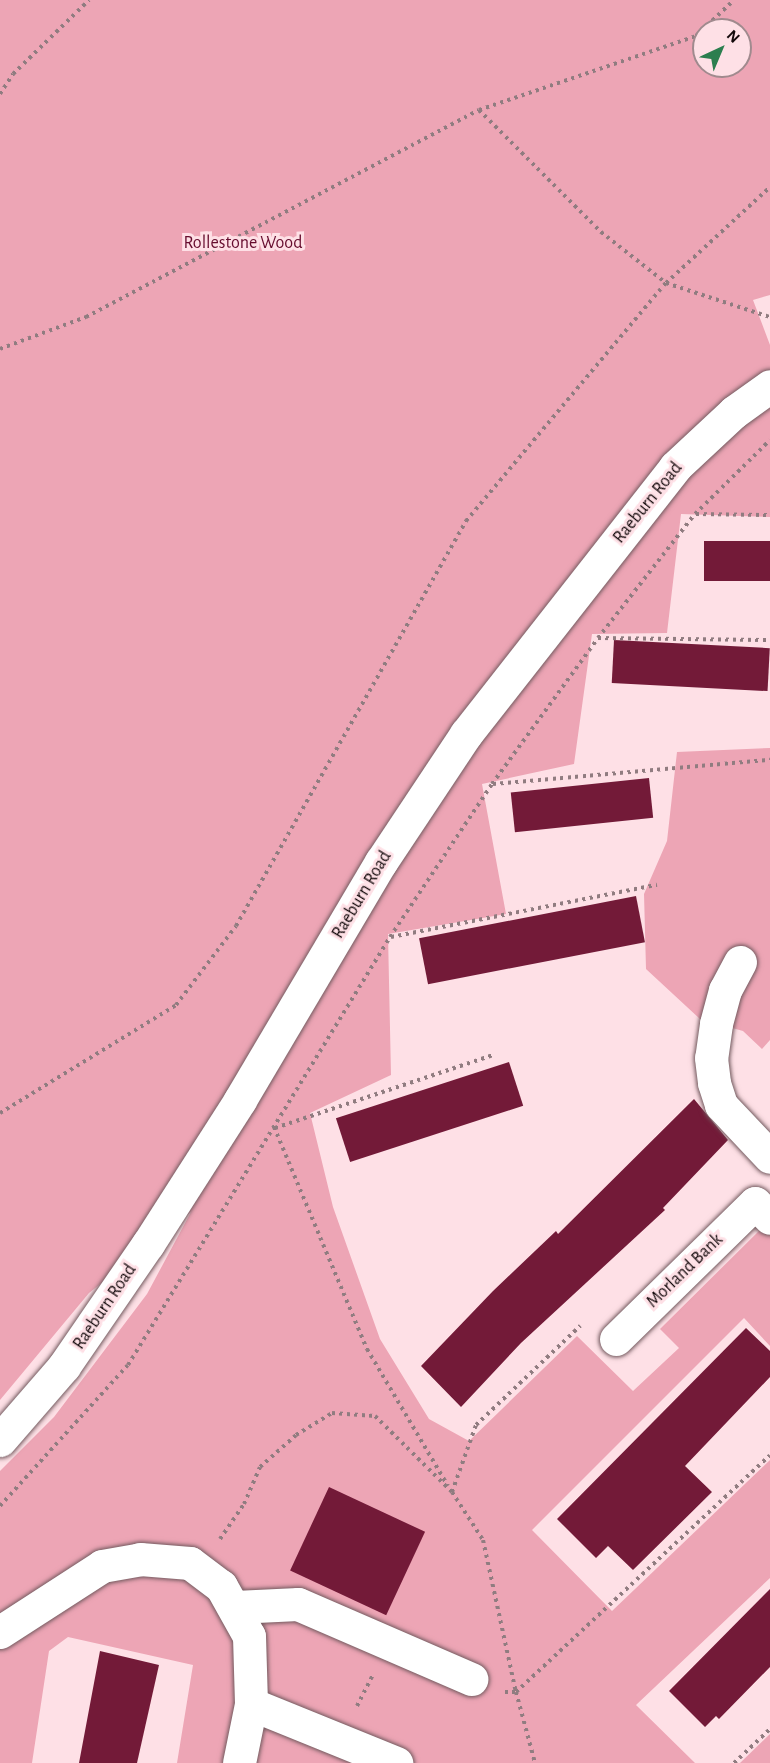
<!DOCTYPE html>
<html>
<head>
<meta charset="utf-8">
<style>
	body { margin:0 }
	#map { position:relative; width:770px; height:1763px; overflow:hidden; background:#fee0e6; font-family:"Alegreya Sans",sans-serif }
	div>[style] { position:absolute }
	.green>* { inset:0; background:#eda5b5 }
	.building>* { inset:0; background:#731a38; transform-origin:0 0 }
	.path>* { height:4px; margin-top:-2px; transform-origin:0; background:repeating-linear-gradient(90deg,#907c80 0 3px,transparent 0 7.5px) }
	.roads { filter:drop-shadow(0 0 2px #735a5f) drop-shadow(0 0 2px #735a5f) }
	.street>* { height:33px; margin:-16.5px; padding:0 16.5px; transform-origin:16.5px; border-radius:16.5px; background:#fff }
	span { translate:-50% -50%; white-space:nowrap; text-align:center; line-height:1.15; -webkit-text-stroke:6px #fee0e6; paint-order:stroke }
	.park-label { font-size:18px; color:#660c2e }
	.street-label { font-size:18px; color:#13090b }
	.north { position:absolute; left:692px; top:18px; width:60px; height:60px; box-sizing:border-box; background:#fee0e6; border:2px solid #a08a8e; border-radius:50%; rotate:44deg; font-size:16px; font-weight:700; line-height:24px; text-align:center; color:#13090b }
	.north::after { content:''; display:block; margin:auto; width:21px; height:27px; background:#2c7e4f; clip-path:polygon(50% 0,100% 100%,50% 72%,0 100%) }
</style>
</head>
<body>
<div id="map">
	<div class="green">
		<div style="clip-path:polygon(evenodd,0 0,770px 0,770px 295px,753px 300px,770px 345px,770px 517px,681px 514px,667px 633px,592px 634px,574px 764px,482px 784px,506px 914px,388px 934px,391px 1075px,310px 1113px,333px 1207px,380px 1339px,429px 1419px,469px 1441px,577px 1336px,633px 1391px,679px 1348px,660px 1329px,770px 1220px,770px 1346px,744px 1318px,532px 1530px,612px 1611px,770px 1460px,770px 1578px,636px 1705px,695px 1763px,177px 1763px,193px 1665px,68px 1637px,49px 1651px,32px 1763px,0 1763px,0 1471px,54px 1417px,147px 1294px,191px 1212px,89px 1293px,0 1400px,0 0,704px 30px,740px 30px,740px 66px,704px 66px,704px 30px)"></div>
		<div style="clip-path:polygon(770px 748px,770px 1040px,762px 1049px,743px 1031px,700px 1019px,646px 969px,644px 894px,667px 841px,677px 752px)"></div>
		<div style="clip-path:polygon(770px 1734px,770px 1763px,740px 1763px)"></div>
	</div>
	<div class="building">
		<div style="left:704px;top:541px;width:66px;height:40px"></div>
		<div style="left:614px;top:640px;width:156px;height:43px;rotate:3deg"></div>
		<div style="left:649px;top:778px;width:40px;height:139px;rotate:84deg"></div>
		<div style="left:636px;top:896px;width:47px;height:221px;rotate:79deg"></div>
		<div style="left:509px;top:1062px;width:46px;height:182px;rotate:72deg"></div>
		<div style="clip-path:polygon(694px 1099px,728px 1140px,663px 1208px,665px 1210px,521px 1343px,461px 1407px,421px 1366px,493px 1291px,556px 1231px,558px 1234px)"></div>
		<div style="clip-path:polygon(746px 1328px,770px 1351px,770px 1377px,685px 1466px,712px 1492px,633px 1570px,608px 1546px,596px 1558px,557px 1519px)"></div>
		<div style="left:329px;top:1487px;width:106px;height:92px;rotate:25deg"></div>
		<div style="clip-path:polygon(770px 1589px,770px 1667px,719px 1719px,716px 1716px,705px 1727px,669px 1691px)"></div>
		<div style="clip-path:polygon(100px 1651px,159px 1665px,137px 1763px,79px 1763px)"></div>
	</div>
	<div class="path">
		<div style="left:0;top:94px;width:24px;rotate:-57deg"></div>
		<div style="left:13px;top:74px;width:106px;rotate:-44.2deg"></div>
		<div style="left:479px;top:110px;width:173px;rotate:45deg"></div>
		<div style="left:601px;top:232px;width:83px;rotate:38.1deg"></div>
		<div style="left:666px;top:283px;width:109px;rotate:18.1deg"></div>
		<div style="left:0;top:349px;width:92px;rotate:-20.4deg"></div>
		<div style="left:86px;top:317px;width:444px;rotate:-27.8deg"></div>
		<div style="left:479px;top:110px;width:229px;rotate:-18.8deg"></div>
		<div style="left:696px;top:36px;width:52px;rotate:-43.5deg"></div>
		<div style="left:696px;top:514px;width:74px;rotate:0.8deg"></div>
		<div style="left:598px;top:638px;width:172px;rotate:0.7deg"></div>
		<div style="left:493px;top:784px;width:278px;rotate:-5deg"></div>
		<div style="left:391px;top:937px;width:271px;rotate:-11.1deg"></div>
		<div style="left:0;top:1113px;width:206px;rotate:-31.5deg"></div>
		<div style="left:176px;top:1005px;width:99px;rotate:-52.8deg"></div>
		<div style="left:236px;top:926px;width:466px;rotate:-60.4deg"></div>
		<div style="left:466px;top:521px;width:311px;rotate:-50deg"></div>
		<div style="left:666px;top:283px;width:142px;rotate:-42.7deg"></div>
		<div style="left:274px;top:1127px;width:241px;rotate:67.3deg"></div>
		<div style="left:367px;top:1349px;width:159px;rotate:59.4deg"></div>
		<div style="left:275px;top:1128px;width:230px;rotate:-18.5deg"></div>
		<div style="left:452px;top:1492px;width:71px;rotate:-70.3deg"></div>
		<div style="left:476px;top:1425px;width:144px;rotate:-43.6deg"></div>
		<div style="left:0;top:1506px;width:190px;rotate:-47.8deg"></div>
		<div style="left:128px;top:1365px;width:502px;rotate:-58.53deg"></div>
		<div style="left:390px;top:937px;width:184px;rotate:-56.3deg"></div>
		<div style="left:492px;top:784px;width:180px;rotate:-54deg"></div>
		<div style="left:598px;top:638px;width:157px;rotate:-52deg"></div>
		<div style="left:695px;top:514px;width:105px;rotate:-44.6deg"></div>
		<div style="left:220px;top:1539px;width:42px;rotate:-55.6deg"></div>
		<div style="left:244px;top:1504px;width:40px;rotate:-66.6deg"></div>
		<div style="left:260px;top:1467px;width:48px;rotate:-41.6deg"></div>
		<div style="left:296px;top:1435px;width:42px;rotate:-31.4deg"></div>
		<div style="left:332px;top:1413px;width:43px;rotate:4deg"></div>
		<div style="left:375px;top:1416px;width:108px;rotate:44.6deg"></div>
		<div style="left:452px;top:1492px;width:57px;rotate:57.1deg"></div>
		<div style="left:483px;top:1540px;width:156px;rotate:77.8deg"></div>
		<div style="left:516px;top:1692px;width:73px;rotate:75deg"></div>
		<div style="left:505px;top:1692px;width:11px"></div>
		<div style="left:516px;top:1692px;width:347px;rotate:-43deg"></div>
		<div style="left:357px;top:1706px;width:35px;rotate:-63deg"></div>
		<div style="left:734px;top:1763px;width:50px;rotate:-43.4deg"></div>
	</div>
	<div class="roads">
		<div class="street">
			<div style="left:740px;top:962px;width:32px;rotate:118deg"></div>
			<div style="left:725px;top:990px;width:35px;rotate:105deg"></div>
			<div style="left:716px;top:1024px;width:34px;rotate:98deg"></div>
			<div style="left:711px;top:1058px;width:25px;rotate:83deg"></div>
			<div style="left:714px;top:1083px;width:23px;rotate:72deg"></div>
			<div style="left:721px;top:1105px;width:71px;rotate:46.7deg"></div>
			<div style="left:616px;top:1339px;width:194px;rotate:-44.4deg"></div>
			<div style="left:755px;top:1203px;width:21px;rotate:45deg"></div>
			<div style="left:0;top:1440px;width:98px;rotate:-49.1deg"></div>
			<div style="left:64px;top:1366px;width:148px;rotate:-55.5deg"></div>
			<div style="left:148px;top:1244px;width:171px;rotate:-57.4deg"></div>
			<div style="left:240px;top:1100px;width:277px;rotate:-59.4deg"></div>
			<div style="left:381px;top:862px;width:154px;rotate:-56.4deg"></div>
			<div style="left:466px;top:734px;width:339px;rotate:-51.9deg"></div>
			<div style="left:675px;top:467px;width:81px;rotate:-43deg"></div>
			<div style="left:734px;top:412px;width:44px;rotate:-35.8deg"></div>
			<div style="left:235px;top:1607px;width:63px;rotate:-2.7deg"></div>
			<div style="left:298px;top:1604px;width:189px;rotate:23.4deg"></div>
			<div style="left:0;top:1632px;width:121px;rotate:-32.9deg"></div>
			<div style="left:102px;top:1566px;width:39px;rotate:-10deg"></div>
			<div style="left:140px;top:1559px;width:50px;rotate:4.6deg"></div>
			<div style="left:190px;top:1563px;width:39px;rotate:37deg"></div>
			<div style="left:221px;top:1586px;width:57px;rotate:60.8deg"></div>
			<div style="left:249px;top:1636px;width:68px;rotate:88.3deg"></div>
			<div style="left:251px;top:1704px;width:60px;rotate:101.5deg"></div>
			<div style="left:251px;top:1704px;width:157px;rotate:22.1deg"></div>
		</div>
	</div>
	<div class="park-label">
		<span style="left:243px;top:243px">Rollestone Wood</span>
	</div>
	<div class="street-label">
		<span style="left:648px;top:503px;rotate:-51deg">Raeburn Road</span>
		<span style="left:362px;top:895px;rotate:-59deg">Raeburn Road</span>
		<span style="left:685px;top:1271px;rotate:-44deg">Morland Bank</span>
		<span style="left:105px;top:1307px;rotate:-56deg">Raeburn Road</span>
	</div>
	<div class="north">N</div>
</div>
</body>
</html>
